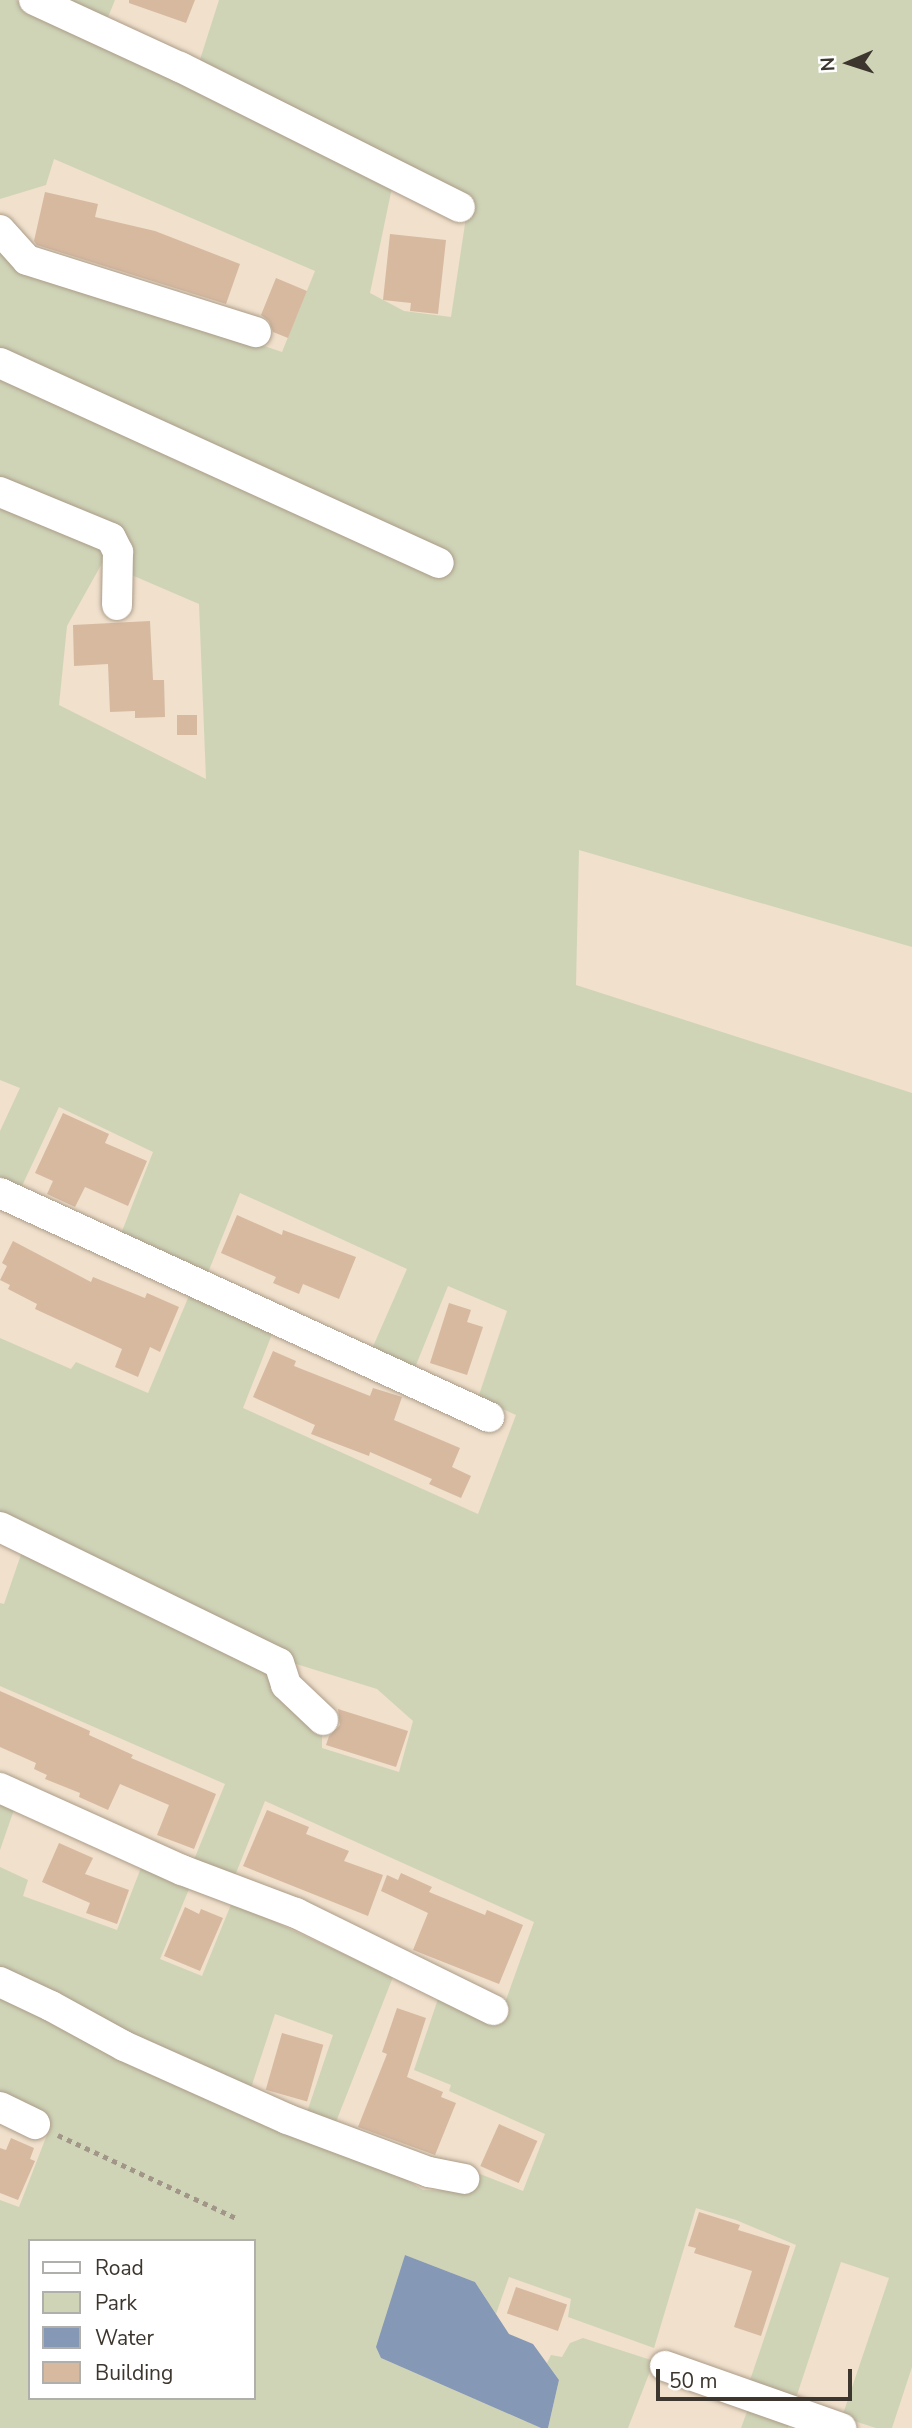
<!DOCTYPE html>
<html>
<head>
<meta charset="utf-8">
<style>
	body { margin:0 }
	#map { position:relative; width:912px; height:2428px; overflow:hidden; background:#f0e0cc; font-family:"Nunito Sans",sans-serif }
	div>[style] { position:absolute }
	.green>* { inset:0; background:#cfd4b7 }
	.water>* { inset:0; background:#8598b6 }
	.building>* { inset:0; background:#d7b9a0; transform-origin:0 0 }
	.path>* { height:4.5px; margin-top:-2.25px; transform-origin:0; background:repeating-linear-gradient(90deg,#a19687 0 5px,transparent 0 10px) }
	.roads { filter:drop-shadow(0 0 2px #ab9c89) drop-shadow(0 0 2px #ab9c89) }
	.minor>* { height:30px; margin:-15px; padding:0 15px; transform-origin:15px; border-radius:15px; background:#fff }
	span { translate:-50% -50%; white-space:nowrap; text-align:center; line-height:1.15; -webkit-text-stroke:6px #fff; paint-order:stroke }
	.legend { position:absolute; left:28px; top:2239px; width:228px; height:161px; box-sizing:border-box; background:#fff; border:2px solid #b1afab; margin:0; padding:9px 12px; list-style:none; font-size:21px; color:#3c362e }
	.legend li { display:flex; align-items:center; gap:14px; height:35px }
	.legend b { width:35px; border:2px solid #b1afab }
	.north { position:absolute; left:814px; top:28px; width:70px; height:70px; -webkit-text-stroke:5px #fff; paint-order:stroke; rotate:267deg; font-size:19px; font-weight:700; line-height:28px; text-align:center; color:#3c362e }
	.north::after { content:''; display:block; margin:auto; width:24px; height:32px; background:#3c362e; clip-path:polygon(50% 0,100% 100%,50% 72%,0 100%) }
	.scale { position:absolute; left:656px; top:2369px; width:196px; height:32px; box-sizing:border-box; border:4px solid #3c362e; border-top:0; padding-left:9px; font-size:21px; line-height:24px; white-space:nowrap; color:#3c362e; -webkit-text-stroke:5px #fff; paint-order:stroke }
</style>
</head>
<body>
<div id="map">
	<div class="green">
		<div style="clip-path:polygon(evenodd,0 0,16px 0,394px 178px,370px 293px,404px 311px,451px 317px,468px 204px,197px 69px,219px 0,912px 0,912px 947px,579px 850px,576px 985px,912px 1093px,912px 2367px,892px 2428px,876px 2428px,842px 2417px,889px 2278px,841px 2262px,795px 2401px,749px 2383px,796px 2245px,736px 2220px,696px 2208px,654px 2348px,568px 2317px,571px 2299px,509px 2277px,496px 2314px,475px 2282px,405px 2255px,381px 2358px,541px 2428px,0 2428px,0 2200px,19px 2207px,50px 2127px,0 2103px,0 1988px,366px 2154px,423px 2190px,464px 2191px,480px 2174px,523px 2191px,545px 2134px,449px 2091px,451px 2085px,414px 2070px,439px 1996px,498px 2022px,534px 1922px,265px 1801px,232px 1883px,191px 1867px,225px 1784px,0 1686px,0 1603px,4px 1604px,25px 1543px,276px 1666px,322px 1726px,322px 1748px,399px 1772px,413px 1721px,377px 1689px,280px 1659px,0 1522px,0 1338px,71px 1369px,76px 1362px,148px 1393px,191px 1291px,274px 1329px,243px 1408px,478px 1514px,516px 1415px,478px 1398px,507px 1311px,448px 1286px,414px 1370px,371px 1351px,407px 1269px,240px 1193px,205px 1280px,119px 1239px,153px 1152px,59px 1107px,21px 1188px,0 1178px,0 1131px,20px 1088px,0 1080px,0 496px,110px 549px,67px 626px,59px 705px,206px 779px,199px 604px,127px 573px,125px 545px,0 486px,0 238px,118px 296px,282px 352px,315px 271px,54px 159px,46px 185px,0 199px,0 0,30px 2241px,254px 2241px,254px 2398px,30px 2398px,30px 2241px)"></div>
		<div style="clip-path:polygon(56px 0,115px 0,106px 22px)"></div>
		<div style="clip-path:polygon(0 1796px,16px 1804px,0 1850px)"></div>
		<div style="clip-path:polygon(144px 1860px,191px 1884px,160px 1959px,202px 1976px,232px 1902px,393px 1977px,332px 2132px,304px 2121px,333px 2035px,275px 2014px,248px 2097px,0 1978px,0 1867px,28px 1880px,23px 1896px,117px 1930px)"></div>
		<div style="clip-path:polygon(583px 2338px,654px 2361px,628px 2428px,548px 2428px,559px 2380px,547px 2363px,551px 2355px,562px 2357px,570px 2343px)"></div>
		<div style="clip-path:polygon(751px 2401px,792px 2415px,788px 2428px,741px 2428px)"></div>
	</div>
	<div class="water">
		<div style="clip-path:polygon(405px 2255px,475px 2282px,509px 2334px,533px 2344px,559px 2380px,548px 2428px,541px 2428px,381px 2358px,376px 2347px)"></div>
	</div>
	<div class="building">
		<div style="clip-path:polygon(129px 0,195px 0,186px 23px,129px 3px)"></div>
		<div style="clip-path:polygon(45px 192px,98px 204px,95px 217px,155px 231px,240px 264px,226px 304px,37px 245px,34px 241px)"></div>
		<div style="clip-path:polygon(390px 234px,446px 240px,438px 314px,410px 311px,411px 303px,383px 300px)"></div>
		<div style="clip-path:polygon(276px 278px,307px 291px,288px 338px,273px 332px,269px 321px,261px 315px)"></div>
		<div style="clip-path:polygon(150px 621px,153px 680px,164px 680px,165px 717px,135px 718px,135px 711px,110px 712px,108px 664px,74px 666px,73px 625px)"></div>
		<div style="left:177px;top:715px;width:20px;height:20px"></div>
		<div style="clip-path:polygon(63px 1113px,109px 1134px,105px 1143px,147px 1161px,128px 1206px,85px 1187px,75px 1207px,47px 1194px,53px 1181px,35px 1173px)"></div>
		<div style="clip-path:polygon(237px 1215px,282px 1235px,283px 1230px,356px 1257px,339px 1299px,303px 1284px,299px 1294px,273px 1283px,276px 1277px,221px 1253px)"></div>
		<div style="clip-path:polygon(13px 1241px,91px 1282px,93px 1277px,145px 1298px,147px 1293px,179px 1307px,160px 1352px,150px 1347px,138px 1377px,115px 1367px,122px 1349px,35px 1309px,37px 1304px,8px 1289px,10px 1285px,0 1280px,7px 1266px,2px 1263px)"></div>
		<div style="clip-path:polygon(449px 1303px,471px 1310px,467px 1322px,483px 1327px,467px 1375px,430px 1363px)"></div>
		<div style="clip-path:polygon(273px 1351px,296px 1361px,294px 1366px,370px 1396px,373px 1388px,402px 1397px,394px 1420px,460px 1448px,452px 1467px,471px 1476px,461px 1498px,429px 1484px,432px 1479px,370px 1452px,369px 1456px,311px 1434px,315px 1425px,253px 1397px)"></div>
		<div style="clip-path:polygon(0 1691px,90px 1731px,89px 1735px,133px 1755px,131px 1758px,216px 1794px,194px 1849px,157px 1835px,169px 1805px,120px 1784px,108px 1810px,79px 1797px,80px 1793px,45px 1779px,47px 1775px,34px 1769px,36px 1763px,0 1747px)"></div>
		<div style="clip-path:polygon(338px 1709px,408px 1731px,396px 1767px,326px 1745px,329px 1736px,340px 1725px)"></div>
		<div style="clip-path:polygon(267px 1810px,309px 1827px,306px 1834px,349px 1851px,344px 1861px,383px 1875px,368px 1916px,243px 1866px)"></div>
		<div style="clip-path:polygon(59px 1843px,93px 1858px,85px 1874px,129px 1890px,117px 1924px,86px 1913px,90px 1903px,42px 1882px)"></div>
		<div style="clip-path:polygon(401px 1873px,432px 1887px,429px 1892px,485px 1915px,487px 1910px,523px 1925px,499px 1984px,413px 1950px,428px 1913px,381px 1891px,387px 1875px,398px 1880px)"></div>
		<div style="clip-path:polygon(185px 1907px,199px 1914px,201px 1909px,223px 1918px,200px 1971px,164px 1956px)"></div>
		<div style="clip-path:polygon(397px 2008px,426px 2018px,407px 2077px,443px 2092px,441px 2097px,456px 2103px,435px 2155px,358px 2127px,387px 2054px,382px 2052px)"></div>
		<div style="left:282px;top:2033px;width:43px;height:59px;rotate:16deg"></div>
		<div style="left:499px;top:2124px;width:42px;height:46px;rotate:24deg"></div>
		<div style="clip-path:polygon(11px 2138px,34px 2148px,30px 2159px,35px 2161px,18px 2200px,0 2193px,0 2148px,6px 2150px)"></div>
		<div style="clip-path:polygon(699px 2212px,740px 2225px,738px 2230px,790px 2246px,761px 2336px,734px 2327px,752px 2271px,694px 2253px,696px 2248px,688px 2246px)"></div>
		<div style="left:516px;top:2287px;width:54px;height:28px;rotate:19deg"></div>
	</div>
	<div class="path">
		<div style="left:58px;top:2135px;width:199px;rotate:25deg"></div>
	</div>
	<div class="roads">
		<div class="minor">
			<div style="left:34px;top:0;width:161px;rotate:24.7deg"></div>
			<div style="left:180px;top:67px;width:313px;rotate:26.6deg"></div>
			<div style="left:0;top:230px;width:40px;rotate:48deg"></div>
			<div style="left:27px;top:260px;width:240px;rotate:17.5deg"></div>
			<div style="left:0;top:363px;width:482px;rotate:24.5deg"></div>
			<div style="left:0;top:492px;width:120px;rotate:22.5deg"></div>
			<div style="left:111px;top:538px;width:16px;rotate:63deg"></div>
			<div style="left:118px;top:552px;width:53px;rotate:91.1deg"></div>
			<div style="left:0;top:1193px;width:538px;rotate:24.61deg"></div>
			<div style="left:0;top:1527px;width:310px;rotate:26deg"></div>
			<div style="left:279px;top:1663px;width:23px;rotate:72deg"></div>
			<div style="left:286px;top:1685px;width:51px;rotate:43.4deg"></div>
			<div style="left:0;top:1788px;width:200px;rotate:24.3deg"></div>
			<div style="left:182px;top:1870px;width:122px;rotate:20.7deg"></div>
			<div style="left:296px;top:1913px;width:220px;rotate:26.2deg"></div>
			<div style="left:0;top:1982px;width:56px;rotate:25.2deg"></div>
			<div style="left:51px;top:2006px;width:83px;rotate:28.7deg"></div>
			<div style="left:124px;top:2046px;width:179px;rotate:24.1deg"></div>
			<div style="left:287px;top:2119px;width:152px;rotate:20.5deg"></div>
			<div style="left:429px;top:2172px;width:36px;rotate:11deg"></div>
			<div style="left:0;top:2107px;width:39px;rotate:26deg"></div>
			<div style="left:665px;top:2366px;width:187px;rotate:19.4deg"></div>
		</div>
	</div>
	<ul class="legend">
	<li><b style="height:9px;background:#fff"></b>Road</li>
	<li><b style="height:19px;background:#cfd4b7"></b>Park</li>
	<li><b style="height:19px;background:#8598b6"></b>Water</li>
	<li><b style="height:19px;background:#d7b9a0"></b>Building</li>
	</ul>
	<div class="north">N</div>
	<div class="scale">50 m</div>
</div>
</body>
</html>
